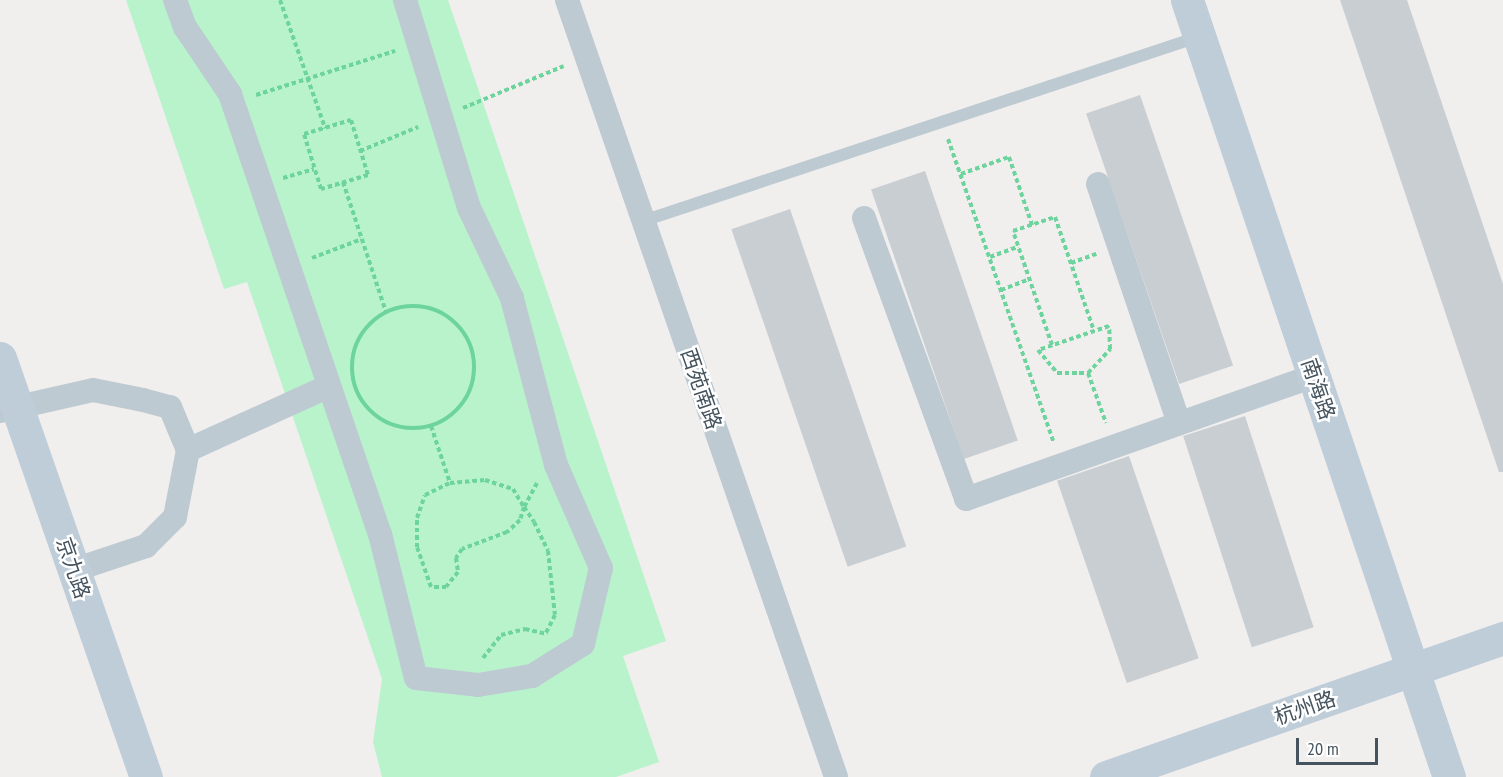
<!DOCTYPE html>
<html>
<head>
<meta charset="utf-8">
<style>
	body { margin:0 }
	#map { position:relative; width:1503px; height:777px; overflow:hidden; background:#f1eeee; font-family:"PT Sans Narrow","Noto Sans SC",sans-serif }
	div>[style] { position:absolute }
	.green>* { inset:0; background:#b8f3cc }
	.building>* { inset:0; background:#c9ced3; transform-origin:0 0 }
	.path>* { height:4px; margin-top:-2px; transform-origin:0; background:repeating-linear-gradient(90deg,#6dd49d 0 4.5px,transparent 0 7.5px) }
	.path>.ring { margin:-2px; padding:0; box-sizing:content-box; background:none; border:4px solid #6dd49d; border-radius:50% }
	.lane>* { height:12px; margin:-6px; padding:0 6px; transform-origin:6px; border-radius:6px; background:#bdcad2 }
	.street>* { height:24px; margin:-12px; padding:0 12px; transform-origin:12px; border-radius:12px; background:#bdcad2 }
	.secondary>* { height:33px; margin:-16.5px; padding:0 16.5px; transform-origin:16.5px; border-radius:16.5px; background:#bfcdd9 }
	span { translate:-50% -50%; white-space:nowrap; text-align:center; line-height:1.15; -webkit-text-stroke:5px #fff; paint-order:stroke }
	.street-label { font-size:21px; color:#44535d }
	.scale { position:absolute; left:1296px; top:738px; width:82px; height:27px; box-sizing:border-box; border:3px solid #44535d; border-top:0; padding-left:8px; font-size:18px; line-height:21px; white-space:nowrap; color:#44535d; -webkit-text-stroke:4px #fff; paint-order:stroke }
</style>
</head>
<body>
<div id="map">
	<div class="green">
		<div style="clip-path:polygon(126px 0,448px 0,666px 641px,623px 656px,659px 762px,616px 777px,382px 777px,373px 742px,382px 679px,247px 282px,224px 289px)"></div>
	</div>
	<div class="building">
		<div style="clip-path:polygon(1340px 0,1407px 0,1503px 284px,1503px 472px,1499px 472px)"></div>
		<div style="left:1140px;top:95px;width:286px;height:57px;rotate:71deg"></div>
		<div style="left:925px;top:171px;width:285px;height:57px;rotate:71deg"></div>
		<div style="left:790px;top:209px;width:357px;height:62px;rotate:71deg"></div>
		<div style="left:1245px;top:416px;width:222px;height:65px;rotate:72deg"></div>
		<div style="left:1129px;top:456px;width:214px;height:76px;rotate:71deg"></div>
	</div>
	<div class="path">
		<div style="left:280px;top:0;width:136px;rotate:70.6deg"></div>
		<div style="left:256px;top:95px;width:146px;rotate:-17.6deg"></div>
		<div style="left:463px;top:108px;width:109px;rotate:-22.6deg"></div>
		<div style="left:351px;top:120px;width:58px;rotate:72.8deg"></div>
		<div style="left:368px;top:175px;width:49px;rotate:163.4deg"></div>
		<div style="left:321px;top:189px;width:58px;rotate:-107.2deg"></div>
		<div style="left:304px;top:134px;width:49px;rotate:-16.6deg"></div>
		<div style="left:948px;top:139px;width:320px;rotate:70.8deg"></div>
		<div style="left:360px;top:151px;width:63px;rotate:-22.5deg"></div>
		<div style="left:961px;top:174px;width:51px;rotate:-19.5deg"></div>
		<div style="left:1009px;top:157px;width:72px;rotate:71.3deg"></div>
		<div style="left:283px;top:178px;width:32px;rotate:-16deg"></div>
		<div style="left:343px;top:182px;width:137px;rotate:71.7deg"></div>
		<div style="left:990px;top:257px;width:30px;rotate:-20deg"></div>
		<div style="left:312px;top:258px;width:53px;rotate:-20.8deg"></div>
		<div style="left:1071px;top:263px;width:27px;rotate:-20deg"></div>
		<div style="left:1001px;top:290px;width:30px;rotate:-21deg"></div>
		<div class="ring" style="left:352px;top:306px;width:118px;height:118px"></div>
		<div style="left:1052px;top:345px;width:120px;rotate:-108.9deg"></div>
		<div style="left:1013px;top:231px;width:44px;rotate:-18.4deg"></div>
		<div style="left:1055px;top:217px;width:120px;rotate:71.1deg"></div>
		<div style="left:1088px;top:373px;width:33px;rotate:-47deg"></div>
		<div style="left:1110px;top:349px;width:23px;rotate:-92deg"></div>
		<div style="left:1109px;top:326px;width:75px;rotate:161.3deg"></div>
		<div style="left:1038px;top:350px;width:30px;rotate:50deg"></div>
		<div style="left:1057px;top:373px;width:31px"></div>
		<div style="left:1088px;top:373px;width:53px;rotate:70.2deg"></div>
		<div style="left:431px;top:426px;width:60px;rotate:71.6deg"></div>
		<div style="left:537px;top:483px;width:27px;rotate:118deg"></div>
		<div style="left:524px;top:507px;width:14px;rotate:107deg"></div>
		<div style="left:520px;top:520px;width:18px;rotate:137deg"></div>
		<div style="left:507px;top:532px;width:48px;rotate:159.3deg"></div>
		<div style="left:462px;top:549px;width:11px;rotate:124deg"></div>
		<div style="left:456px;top:558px;width:14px;rotate:82deg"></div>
		<div style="left:458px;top:572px;width:19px;rotate:129deg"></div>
		<div style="left:446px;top:587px;width:15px;rotate:180deg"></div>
		<div style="left:431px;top:587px;width:42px;rotate:-109.3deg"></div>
		<div style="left:417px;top:547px;width:29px;rotate:-90deg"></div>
		<div style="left:417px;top:518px;width:24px;rotate:-71deg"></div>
		<div style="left:425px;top:495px;width:28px;rotate:-26deg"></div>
		<div style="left:450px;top:483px;width:35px;rotate:-5deg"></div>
		<div style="left:485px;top:480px;width:29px;rotate:18deg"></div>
		<div style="left:513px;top:489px;width:21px;rotate:59deg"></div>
		<div style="left:524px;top:507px;width:18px;rotate:56deg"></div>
		<div style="left:534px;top:522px;width:32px;rotate:64deg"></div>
		<div style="left:548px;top:551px;width:64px;rotate:83.8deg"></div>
		<div style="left:555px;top:615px;width:20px;rotate:117deg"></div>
		<div style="left:483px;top:658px;width:29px;rotate:-52deg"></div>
		<div style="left:501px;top:635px;width:25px;rotate:-14deg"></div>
		<div style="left:525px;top:629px;width:23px;rotate:13deg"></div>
	</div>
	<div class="lane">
		<div style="left:643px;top:221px;width:585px;rotate:-18.34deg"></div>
	</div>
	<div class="street">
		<div style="left:175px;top:0;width:29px;rotate:70deg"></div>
		<div style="left:185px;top:27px;width:81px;rotate:56.1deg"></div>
		<div style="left:230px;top:94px;width:465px;rotate:71.2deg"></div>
		<div style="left:380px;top:534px;width:148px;rotate:76deg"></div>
		<div style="left:416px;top:678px;width:62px;rotate:6.4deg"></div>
		<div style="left:478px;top:685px;width:55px;rotate:-9.5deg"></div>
		<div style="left:532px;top:676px;width:60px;rotate:-32.1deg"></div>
		<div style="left:583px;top:644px;width:78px;rotate:-76.7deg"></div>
		<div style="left:601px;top:568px;width:112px;rotate:-113.6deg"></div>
		<div style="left:556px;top:465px;width:173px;rotate:-104.8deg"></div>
		<div style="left:512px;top:298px;width:100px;rotate:-115.5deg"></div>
		<div style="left:469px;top:208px;width:218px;rotate:-107.1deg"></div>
		<div style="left:567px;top:0;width:822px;rotate:70.9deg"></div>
		<div style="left:1098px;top:184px;width:252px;rotate:71.3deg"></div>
		<div style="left:864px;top:218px;width:299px;rotate:70deg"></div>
		<div style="left:966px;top:499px;width:369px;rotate:-19.5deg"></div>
		<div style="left:0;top:411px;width:95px;rotate:-12.7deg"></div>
		<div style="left:93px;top:390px;width:51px;rotate:11.3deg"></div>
		<div style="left:143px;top:400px;width:28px;rotate:15deg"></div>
		<div style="left:170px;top:407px;width:47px;rotate:67.3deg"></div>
		<div style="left:74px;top:570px;width:76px;rotate:-18.4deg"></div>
		<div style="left:146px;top:546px;width:41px;rotate:-45deg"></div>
		<div style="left:175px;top:517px;width:68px;rotate:-79deg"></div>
		<div style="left:188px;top:450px;width:153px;rotate:-24.4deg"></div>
	</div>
	<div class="secondary">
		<div style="left:1187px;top:0;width:820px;rotate:71.37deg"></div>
		<div style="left:0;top:358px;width:444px;rotate:70.8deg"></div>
		<div style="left:1106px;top:777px;width:421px;rotate:-19.3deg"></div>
	</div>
	<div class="street-label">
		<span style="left:701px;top:389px;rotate:71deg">西苑南路</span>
		<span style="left:1318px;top:389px;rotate:71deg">南海路</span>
		<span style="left:73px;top:568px;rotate:71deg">京九路</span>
		<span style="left:1305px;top:708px;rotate:-19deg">杭州路</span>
	</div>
	<div class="scale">20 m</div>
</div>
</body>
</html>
